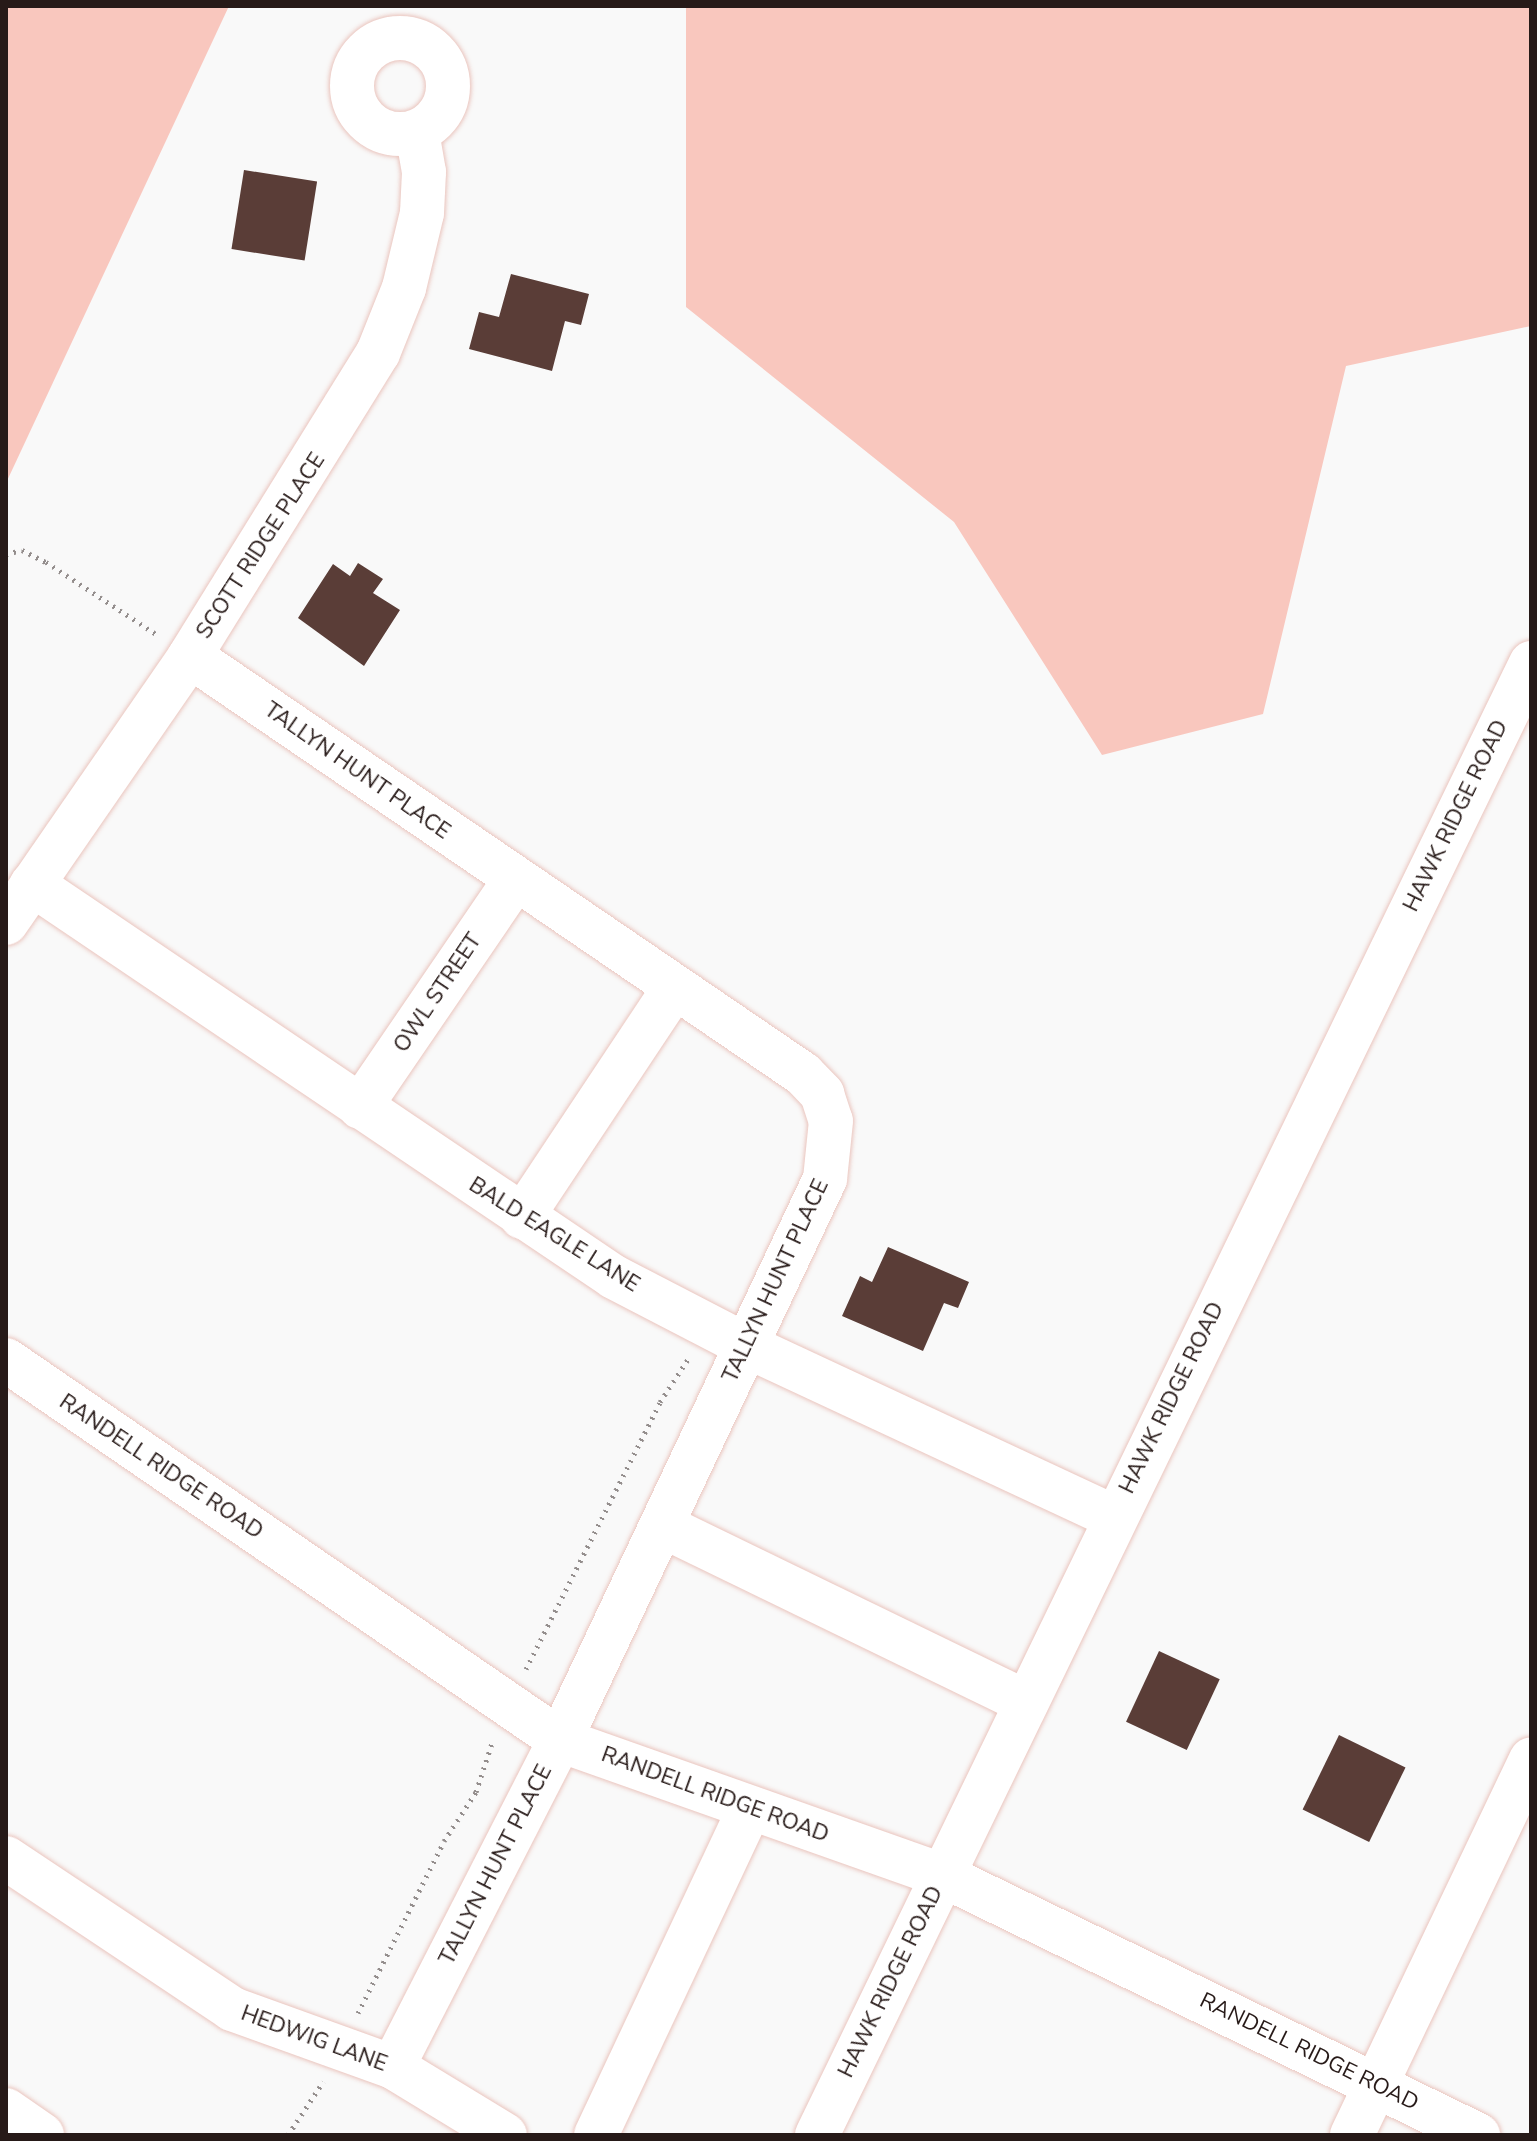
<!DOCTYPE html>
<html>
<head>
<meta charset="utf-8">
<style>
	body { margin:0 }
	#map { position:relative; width:1537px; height:2141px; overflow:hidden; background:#f9f9f9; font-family:"Nunito Sans",sans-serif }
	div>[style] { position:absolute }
	.green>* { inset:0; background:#f9c7be }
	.building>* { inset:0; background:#5a3d37; transform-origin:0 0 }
	.path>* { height:5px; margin-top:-2.5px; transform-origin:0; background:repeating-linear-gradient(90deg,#948e8d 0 2px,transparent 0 8px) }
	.roads { filter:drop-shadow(0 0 2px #eac5be) drop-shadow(0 0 2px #eac5be) }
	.minor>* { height:44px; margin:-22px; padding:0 22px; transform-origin:22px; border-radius:22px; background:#fff }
	.minor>.ring { margin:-22px; padding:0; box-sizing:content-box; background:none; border:44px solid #fff; border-radius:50% }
	span { translate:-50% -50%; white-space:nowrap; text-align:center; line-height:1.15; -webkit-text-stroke:8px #fff; paint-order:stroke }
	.street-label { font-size:22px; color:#271a18 }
	.frame { position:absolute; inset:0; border:8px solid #271a18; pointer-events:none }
</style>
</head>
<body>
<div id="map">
	<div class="green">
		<div style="clip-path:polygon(6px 6px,229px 6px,6px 483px)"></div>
		<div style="clip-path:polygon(686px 6px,1531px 6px,1531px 326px,1346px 366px,1263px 714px,1102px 755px,954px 522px,686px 307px)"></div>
	</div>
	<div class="building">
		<div style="left:244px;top:170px;width:74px;height:80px;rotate:9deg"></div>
		<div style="clip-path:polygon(511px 274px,589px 294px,581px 325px,565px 321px,552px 371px,469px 349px,479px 312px,499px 317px)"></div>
		<div style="clip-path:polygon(358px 563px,383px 579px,373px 593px,400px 610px,364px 666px,298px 618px,333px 564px,350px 576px)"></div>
		<div style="clip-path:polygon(888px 1247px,969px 1282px,958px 1308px,944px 1303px,923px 1351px,842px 1316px,860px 1276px,872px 1282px)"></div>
		<div style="left:1159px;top:1651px;width:67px;height:78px;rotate:25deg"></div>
		<div style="left:1339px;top:1735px;width:74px;height:83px;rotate:26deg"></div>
	</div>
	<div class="path">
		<div style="left:6px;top:554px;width:16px;rotate:-14deg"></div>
		<div style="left:22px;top:550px;width:27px;rotate:27deg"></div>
		<div style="left:46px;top:562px;width:131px;rotate:33.2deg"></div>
		<div style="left:526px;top:1669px;width:299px;rotate:-63.3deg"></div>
		<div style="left:660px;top:1402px;width:51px;rotate:-56.9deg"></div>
		<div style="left:358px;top:2013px;width:192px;rotate:-63.4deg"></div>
		<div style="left:444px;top:1841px;width:59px;rotate:-56.9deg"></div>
		<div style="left:476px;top:1792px;width:55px;rotate:-71.9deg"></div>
		<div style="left:288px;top:2135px;width:64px;rotate:-56.6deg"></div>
	</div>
	<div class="roads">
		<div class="minor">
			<div class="ring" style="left:352px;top:38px;width:52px;height:52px"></div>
			<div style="left:190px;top:656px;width:742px;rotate:34.29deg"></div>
			<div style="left:803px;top:1074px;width:28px;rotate:46deg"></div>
			<div style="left:822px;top:1094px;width:28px;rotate:72deg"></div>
			<div style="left:831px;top:1121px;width:58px;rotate:95.9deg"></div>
			<div style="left:825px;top:1179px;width:620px;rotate:115.28deg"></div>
			<div style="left:560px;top:1740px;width:367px;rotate:117.1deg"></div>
			<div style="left:32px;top:884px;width:702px;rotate:34.03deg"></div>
			<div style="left:614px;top:1277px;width:150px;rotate:27.4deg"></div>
			<div style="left:747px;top:1346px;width:404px;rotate:25deg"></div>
			<div style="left:6px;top:923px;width:324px;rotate:-55.4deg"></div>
			<div style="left:190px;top:656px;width:357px;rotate:-58.2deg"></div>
			<div style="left:378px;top:353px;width:70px;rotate:-68.2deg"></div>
			<div style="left:404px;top:288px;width:77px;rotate:-76.5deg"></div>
			<div style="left:422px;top:213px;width:41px;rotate:-87.2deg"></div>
			<div style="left:424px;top:172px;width:41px;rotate:-99.9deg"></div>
			<div style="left:360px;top:1107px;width:275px;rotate:-55.7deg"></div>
			<div style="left:522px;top:1217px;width:275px;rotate:-56.4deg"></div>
			<div style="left:6px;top:1360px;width:672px;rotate:34.45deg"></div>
			<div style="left:560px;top:1740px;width:405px;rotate:19.5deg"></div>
			<div style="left:942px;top:1875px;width:596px;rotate:25.88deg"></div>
			<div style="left:663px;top:1526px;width:403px;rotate:25.9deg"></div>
			<div style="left:6px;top:1858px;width:272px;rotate:33.7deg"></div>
			<div style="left:232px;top:2009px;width:171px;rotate:19.8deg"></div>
			<div style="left:393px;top:2067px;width:131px;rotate:31.3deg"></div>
			<div style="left:6px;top:2110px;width:44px;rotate:34.8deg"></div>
			<div style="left:596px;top:2135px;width:361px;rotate:-64.8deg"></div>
			<div style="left:817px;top:2135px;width:1636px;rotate:-64.12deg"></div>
			<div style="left:1352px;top:2135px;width:416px;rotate:-64.5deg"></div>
		</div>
	</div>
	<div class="street-label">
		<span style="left:261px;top:546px;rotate:-57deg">SCOTT RIDGE PLACE</span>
		<span style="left:357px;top:771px;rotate:35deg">TALLYN HUNT PLACE</span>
		<span style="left:1456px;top:816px;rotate:-64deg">HAWK RIDGE ROAD</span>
		<span style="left:438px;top:993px;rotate:-56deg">OWL STREET</span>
		<span style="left:554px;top:1235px;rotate:32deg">BALD EAGLE LANE</span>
		<span style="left:776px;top:1281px;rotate:-65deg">TALLYN HUNT PLACE</span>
		<span style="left:1172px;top:1398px;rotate:-64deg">HAWK RIDGE ROAD</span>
		<span style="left:161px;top:1467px;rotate:34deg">RANDELL RIDGE ROAD</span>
		<span style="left:715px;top:1795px;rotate:20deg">RANDELL RIDGE ROAD</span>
		<span style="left:496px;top:1865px;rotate:-63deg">TALLYN HUNT PLACE</span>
		<span style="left:891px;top:1982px;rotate:-64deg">HAWK RIDGE ROAD</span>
		<span style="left:314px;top:2039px;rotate:20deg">HEDWIG LANE</span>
		<span style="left:1309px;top:2052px;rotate:26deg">RANDELL RIDGE ROAD</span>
	</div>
	<div class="frame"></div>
</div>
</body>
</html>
